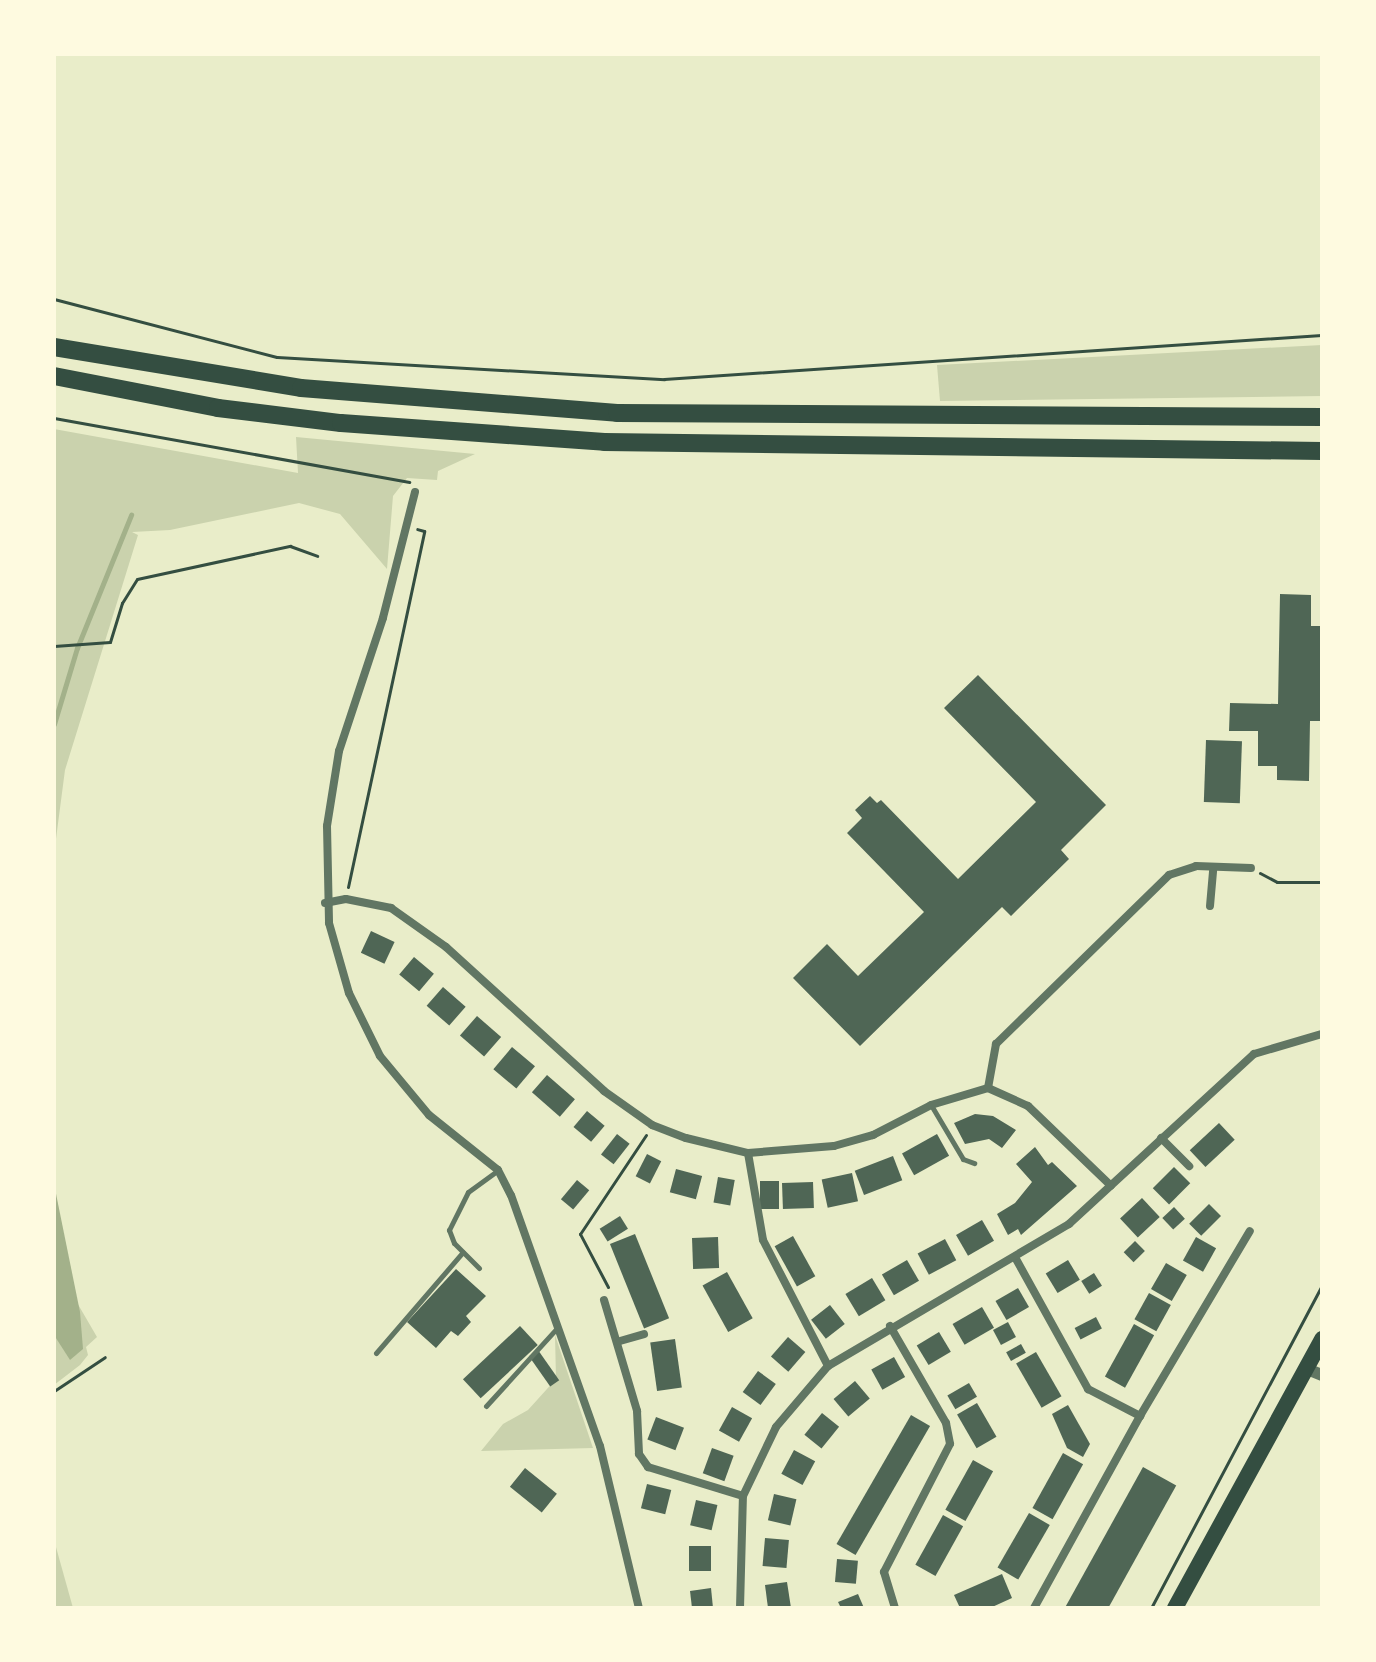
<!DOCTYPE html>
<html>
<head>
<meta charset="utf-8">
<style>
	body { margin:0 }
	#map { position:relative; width:1376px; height:1662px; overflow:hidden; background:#e9edc9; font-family:"Public Sans",sans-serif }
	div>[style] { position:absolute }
	.green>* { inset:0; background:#cad2ad }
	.water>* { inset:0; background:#a3b18a }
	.stream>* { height:5px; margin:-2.5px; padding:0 2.5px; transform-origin:2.5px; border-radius:2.5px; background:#a3b18a }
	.building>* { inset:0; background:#4f6655; transform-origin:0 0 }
	.path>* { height:3px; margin:-1.5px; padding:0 1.5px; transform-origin:1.5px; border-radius:1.5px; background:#344e41 }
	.service>* { height:5px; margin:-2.5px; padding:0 2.5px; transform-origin:2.5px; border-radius:2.5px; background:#617663 }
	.minor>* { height:8px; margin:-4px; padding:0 4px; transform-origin:4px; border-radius:4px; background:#617663 }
	.tertiary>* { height:12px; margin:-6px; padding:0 6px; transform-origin:6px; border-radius:6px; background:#617663 }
	.primary>* { height:16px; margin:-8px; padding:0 8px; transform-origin:8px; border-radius:8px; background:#344e41 }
	.trunk>* { height:18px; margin:-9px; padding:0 9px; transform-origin:9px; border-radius:9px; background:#344e41 }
	span { translate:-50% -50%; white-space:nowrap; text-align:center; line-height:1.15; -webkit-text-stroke:7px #fefae0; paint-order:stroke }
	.frame { position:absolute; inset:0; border:56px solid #fefae0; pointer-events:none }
</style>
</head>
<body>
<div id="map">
	<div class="green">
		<div style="clip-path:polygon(1322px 345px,1322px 396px,940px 401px,937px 365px)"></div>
		<div style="clip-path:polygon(54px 429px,298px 473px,296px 437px,475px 454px,438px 471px,437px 480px,407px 478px,393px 496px,387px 569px,340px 514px,299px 503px,170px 530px,132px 532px,138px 535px,65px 770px,54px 854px,54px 940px)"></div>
		<div style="clip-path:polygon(54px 1263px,97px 1337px,86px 1347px,88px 1355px,80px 1365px,54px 1385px)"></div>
		<div style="clip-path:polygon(555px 1335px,593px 1448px,481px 1451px,503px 1424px,528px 1410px,556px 1379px)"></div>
		<div style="clip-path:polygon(54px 1540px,73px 1608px,54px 1608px)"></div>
	</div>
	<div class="water">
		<div style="clip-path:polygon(54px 1184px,80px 1312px,83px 1349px,70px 1360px,54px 1335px)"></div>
	</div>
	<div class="stream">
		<div style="left:54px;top:724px;width:79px;rotate:-73.2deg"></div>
		<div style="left:77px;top:648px;width:144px;rotate:-67.9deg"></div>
	</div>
	<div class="building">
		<div style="clip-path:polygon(1280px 594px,1311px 595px,1311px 626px,1322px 626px,1322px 721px,1310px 721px,1309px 781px,1277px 780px,1277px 766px,1258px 766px,1258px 731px,1229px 731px,1230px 703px,1278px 704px)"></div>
		<div style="clip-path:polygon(978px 675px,1106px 805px,1061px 850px,1069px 859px,1011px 916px,1002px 907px,860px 1046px,793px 978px,827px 944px,858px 976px,924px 912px,847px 833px,862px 818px,855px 810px,870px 796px,877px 803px,881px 800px,958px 879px,1036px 802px,944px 708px)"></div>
		<div style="left:1206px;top:740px;width:36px;height:62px;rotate:2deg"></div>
		<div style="left:371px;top:931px;width:26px;height:24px;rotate:25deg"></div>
		<div style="left:414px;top:957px;width:26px;height:23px;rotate:40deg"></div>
		<div style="left:443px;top:987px;width:30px;height:25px;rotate:41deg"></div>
		<div style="left:477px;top:1016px;width:32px;height:26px;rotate:41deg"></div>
		<div style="left:512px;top:1047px;width:30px;height:29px;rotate:40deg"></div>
		<div style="left:547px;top:1075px;width:37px;height:23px;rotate:41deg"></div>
		<div style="left:587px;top:1111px;width:23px;height:21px;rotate:40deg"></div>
		<div style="clip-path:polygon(975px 1114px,993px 1116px,1016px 1130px,1002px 1148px,989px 1139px,965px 1144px,954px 1123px)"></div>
		<div style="left:1219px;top:1123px;width:23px;height:40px;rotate:47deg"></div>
		<div style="left:617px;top:1134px;width:16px;height:26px;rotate:38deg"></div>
		<div style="left:937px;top:1134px;width:25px;height:40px;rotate:61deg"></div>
		<div style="clip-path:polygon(1035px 1147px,1048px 1165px,1052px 1162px,1077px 1186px,1021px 1235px,1018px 1229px,1008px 1235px,997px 1214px,1015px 1203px,1032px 1182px,1016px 1164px)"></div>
		<div style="left:647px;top:1154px;width:16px;height:25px;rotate:27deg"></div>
		<div style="left:893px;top:1156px;width:26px;height:41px;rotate:69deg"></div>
		<div style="left:1174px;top:1167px;width:23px;height:30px;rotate:45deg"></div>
		<div style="left:676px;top:1169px;width:27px;height:24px;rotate:15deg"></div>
		<div style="left:852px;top:1173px;width:29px;height:31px;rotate:78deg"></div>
		<div style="left:718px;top:1177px;width:17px;height:26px;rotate:10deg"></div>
		<div style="left:577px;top:1180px;width:16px;height:25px;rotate:40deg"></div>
		<div style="left:760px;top:1181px;width:19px;height:28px"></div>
		<div style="left:813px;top:1182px;width:26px;height:31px;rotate:88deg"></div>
		<div style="left:1142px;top:1198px;width:26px;height:30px;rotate:47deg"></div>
		<div style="left:1209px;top:1204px;width:17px;height:28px;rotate:45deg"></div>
		<div style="left:1174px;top:1207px;width:16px;height:16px;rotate:47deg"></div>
		<div style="left:620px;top:1216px;width:15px;height:24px;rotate:58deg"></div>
		<div style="left:982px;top:1220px;width:24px;height:30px;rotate:60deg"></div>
		<div style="left:635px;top:1234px;width:91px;height:27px;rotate:68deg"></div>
		<div style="left:793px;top:1236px;width:46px;height:21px;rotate:61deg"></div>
		<div style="left:718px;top:1237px;width:31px;height:26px;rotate:88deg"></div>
		<div style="left:1196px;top:1237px;width:23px;height:27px;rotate:29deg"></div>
		<div style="left:945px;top:1239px;width:24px;height:31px;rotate:62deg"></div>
		<div style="left:1135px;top:1241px;width:14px;height:16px;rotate:45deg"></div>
		<div style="left:907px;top:1260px;width:24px;height:29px;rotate:60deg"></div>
		<div style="left:1068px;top:1260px;width:23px;height:26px;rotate:59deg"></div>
		<div style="left:1166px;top:1263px;width:24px;height:30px;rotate:30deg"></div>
		<div style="clip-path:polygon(456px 1269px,486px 1296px,466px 1316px,471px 1322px,458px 1336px,451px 1331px,436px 1348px,407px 1322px)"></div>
		<div style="left:727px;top:1272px;width:53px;height:28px;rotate:61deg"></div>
		<div style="left:1094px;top:1273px;width:15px;height:15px;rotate:58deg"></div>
		<div style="left:872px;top:1278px;width:26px;height:31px;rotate:59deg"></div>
		<div style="left:1018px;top:1288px;width:22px;height:26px;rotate:60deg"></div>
		<div style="left:1149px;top:1293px;width:25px;height:30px;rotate:29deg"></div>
		<div style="left:830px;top:1305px;width:24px;height:24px;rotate:52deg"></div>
		<div style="left:982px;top:1307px;width:24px;height:34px;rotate:60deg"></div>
		<div style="left:1096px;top:1317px;width:13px;height:24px;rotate:63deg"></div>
		<div style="left:1008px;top:1322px;width:17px;height:17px;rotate:62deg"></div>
		<div style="left:1134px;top:1324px;width:23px;height:60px;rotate:29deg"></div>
		<div style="left:520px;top:1326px;width:26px;height:78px;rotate:47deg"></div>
		<div style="left:939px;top:1332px;width:23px;height:26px;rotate:59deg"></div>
		<div style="left:788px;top:1337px;width:23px;height:26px;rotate:41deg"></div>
		<div style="left:675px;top:1339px;width:49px;height:25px;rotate:82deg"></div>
		<div style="left:1021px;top:1344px;width:10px;height:17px;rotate:61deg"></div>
		<div style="left:538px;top:1350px;width:37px;height:11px;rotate:55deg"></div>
		<div style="left:1036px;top:1352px;width:51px;height:23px;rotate:60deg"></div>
		<div style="left:894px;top:1357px;width:23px;height:26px;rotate:61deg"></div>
		<div style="left:758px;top:1371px;width:22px;height:26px;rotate:36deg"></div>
		<div style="left:855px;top:1381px;width:23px;height:28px;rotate:50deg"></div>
		<div style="left:969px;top:1383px;width:16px;height:25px;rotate:60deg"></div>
		<div style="left:977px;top:1403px;width:39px;height:23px;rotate:60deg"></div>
		<div style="clip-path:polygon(1068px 1405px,1090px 1444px,1083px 1457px,1067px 1448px,1052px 1414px)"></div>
		<div style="left:732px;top:1407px;width:23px;height:27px;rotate:29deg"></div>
		<div style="left:822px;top:1413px;width:22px;height:28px;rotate:39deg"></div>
		<div style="left:911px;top:1415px;width:22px;height:149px;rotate:30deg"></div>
		<div style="left:656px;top:1417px;width:30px;height:24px;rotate:21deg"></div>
		<div style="left:712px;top:1448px;width:23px;height:27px;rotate:20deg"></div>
		<div style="left:794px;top:1450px;width:24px;height:27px;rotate:28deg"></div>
		<div style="left:1063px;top:1453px;width:23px;height:63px;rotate:29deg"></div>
		<div style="left:973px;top:1460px;width:23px;height:57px;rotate:29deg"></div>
		<div style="left:1143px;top:1467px;width:38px;height:161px;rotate:29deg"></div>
		<div style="left:525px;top:1468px;width:41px;height:24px;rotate:39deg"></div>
		<div style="left:647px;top:1484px;width:25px;height:25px;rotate:14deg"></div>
		<div style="left:774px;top:1494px;width:23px;height:27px;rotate:13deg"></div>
		<div style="left:696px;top:1500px;width:22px;height:26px;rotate:13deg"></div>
		<div style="left:1029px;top:1513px;width:24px;height:63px;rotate:30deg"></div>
		<div style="left:943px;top:1515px;width:23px;height:57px;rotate:29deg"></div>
		<div style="left:765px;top:1538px;width:24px;height:28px;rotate:5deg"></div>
		<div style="left:689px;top:1546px;width:22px;height:25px"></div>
		<div style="left:837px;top:1559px;width:21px;height:23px;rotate:5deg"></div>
		<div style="clip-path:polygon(1002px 1574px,1012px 1598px,990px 1608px,960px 1608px,954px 1595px)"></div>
		<div style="clip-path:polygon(787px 1582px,791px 1608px,768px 1608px,765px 1585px)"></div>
		<div style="clip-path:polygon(711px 1588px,713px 1608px,692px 1608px,690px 1591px)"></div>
		<div style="clip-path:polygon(858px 1594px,864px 1608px,841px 1608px,838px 1602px)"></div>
	</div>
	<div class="path">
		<div style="left:54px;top:299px;width:230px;rotate:14.6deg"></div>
		<div style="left:277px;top:357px;width:388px;rotate:3.3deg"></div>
		<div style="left:664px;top:379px;width:659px;rotate:-3.83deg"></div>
		<div style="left:54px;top:418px;width:361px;rotate:10.2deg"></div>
		<div style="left:54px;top:646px;width:56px;rotate:-4.1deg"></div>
		<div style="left:110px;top:642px;width:41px;rotate:-72.9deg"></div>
		<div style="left:122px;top:603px;width:28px;rotate:-58deg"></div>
		<div style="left:137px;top:579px;width:157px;rotate:-12.2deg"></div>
		<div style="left:290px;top:546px;width:29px;rotate:20deg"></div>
		<div style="left:1260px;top:873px;width:19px;rotate:28deg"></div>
		<div style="left:1277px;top:882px;width:45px"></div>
		<div style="left:348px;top:887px;width:364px;rotate:-77.9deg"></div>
		<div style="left:424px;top:531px;width:7px;rotate:-164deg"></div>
		<div style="left:608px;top:1287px;width:60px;rotate:-117.8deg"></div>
		<div style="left:580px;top:1234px;width:119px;rotate:-56.3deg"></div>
		<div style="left:54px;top:1391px;width:61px;rotate:-33.7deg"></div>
		<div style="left:1151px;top:1608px;width:365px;rotate:-62.1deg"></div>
	</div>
	<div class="service">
		<div style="left:931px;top:1105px;width:63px;rotate:59.3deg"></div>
		<div style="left:963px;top:1159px;width:12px;rotate:20deg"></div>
		<div style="left:479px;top:1268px;width:35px;rotate:-135deg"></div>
		<div style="left:454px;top:1243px;width:14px;rotate:-111deg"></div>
		<div style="left:449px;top:1230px;width:42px;rotate:-63.4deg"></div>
		<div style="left:468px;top:1192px;width:37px;rotate:-36deg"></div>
		<div style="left:376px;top:1353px;width:133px;rotate:-49.3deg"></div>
		<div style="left:486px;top:1406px;width:105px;rotate:-47.7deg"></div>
	</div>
	<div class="minor">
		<div style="left:415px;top:492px;width:130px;rotate:104.3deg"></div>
		<div style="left:383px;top:618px;width:140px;rotate:108.3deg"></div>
		<div style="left:339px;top:751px;width:76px;rotate:99.1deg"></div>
		<div style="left:327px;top:826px;width:97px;rotate:88.8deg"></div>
		<div style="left:329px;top:923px;width:73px;rotate:74.1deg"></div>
		<div style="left:349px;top:993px;width:70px;rotate:63.8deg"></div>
		<div style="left:380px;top:1056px;width:77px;rotate:50.3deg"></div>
		<div style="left:429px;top:1115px;width:88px;rotate:38.6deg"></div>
		<div style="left:498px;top:1170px;width:28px;rotate:63deg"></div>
		<div style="left:511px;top:1195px;width:266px;rotate:70.5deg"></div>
		<div style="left:600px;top:1446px;width:167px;rotate:76.5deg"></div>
		<div style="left:325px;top:903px;width:21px;rotate:-11deg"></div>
		<div style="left:346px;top:899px;width:46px;rotate:11.3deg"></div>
		<div style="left:391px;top:908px;width:67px;rotate:35.3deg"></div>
		<div style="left:446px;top:947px;width:214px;rotate:42.3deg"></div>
		<div style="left:604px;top:1091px;width:59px;rotate:35.3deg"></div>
		<div style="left:652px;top:1125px;width:36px;rotate:21deg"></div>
		<div style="left:686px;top:1138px;width:64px;rotate:13.6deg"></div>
		<div style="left:748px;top:1153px;width:86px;rotate:-4.7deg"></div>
		<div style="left:834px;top:1146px;width:41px;rotate:-15.8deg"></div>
		<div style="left:873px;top:1135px;width:65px;rotate:-27.3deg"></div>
		<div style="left:931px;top:1105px;width:59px;rotate:-16.6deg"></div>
		<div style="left:988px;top:1088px;width:44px;rotate:24.2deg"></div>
		<div style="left:1028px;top:1106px;width:115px;rotate:43.9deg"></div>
		<div style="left:1210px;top:906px;width:37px;rotate:-85deg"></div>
		<div style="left:988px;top:1088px;width:45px;rotate:-79.7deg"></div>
		<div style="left:996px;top:1044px;width:242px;rotate:-44.3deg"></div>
		<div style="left:1169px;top:875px;width:28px;rotate:-18deg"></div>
		<div style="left:1196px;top:866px;width:55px;rotate:2.1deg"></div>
		<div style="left:1161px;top:1138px;width:40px;rotate:45deg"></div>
		<div style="left:748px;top:1153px;width:88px;rotate:80.2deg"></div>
		<div style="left:763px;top:1240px;width:142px;rotate:62.7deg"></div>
		<div style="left:1016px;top:1259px;width:149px;rotate:61deg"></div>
		<div style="left:1088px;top:1389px;width:59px;rotate:27.4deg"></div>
		<div style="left:1140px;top:1416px;width:219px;rotate:118.9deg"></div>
		<div style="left:604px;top:1300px;width:116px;rotate:73.4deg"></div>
		<div style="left:637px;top:1411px;width:43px;rotate:87.3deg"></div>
		<div style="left:639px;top:1454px;width:16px;rotate:55deg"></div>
		<div style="left:648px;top:1467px;width:99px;rotate:17deg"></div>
		<div style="left:890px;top:1326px;width:112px;rotate:60deg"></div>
		<div style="left:946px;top:1423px;width:21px;rotate:79deg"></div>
		<div style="left:950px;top:1444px;width:144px;rotate:117.3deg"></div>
		<div style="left:884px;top:1572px;width:38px;rotate:73deg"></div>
		<div style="left:620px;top:1341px;width:25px;rotate:-16deg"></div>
		<div style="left:1140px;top:1416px;width:215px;rotate:-59.3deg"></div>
		<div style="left:740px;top:1608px;width:112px;rotate:-88.5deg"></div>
		<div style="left:743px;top:1496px;width:76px;rotate:-64.4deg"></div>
		<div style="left:776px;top:1427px;width:80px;rotate:-49.6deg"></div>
		<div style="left:828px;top:1366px;width:280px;rotate:-30.5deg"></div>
		<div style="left:1069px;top:1224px;width:251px;rotate:-42.6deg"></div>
		<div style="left:1254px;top:1054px;width:71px;rotate:-16.4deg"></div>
	</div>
	<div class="tertiary">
		<div style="left:1307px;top:1369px;width:16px;rotate:22deg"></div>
	</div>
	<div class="primary">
		<div style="left:1175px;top:1608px;width:307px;rotate:-61.3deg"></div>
	</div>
	<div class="trunk">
		<div style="left:54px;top:347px;width:250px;rotate:9.4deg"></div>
		<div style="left:301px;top:388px;width:317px;rotate:4.5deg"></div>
		<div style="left:617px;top:413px;width:705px;rotate:0.33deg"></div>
		<div style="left:54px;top:376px;width:167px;rotate:11deg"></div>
		<div style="left:218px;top:408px;width:124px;rotate:7deg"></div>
		<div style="left:341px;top:423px;width:264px;rotate:4.1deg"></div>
		<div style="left:604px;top:442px;width:718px;rotate:0.72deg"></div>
	</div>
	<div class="frame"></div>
</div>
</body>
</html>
